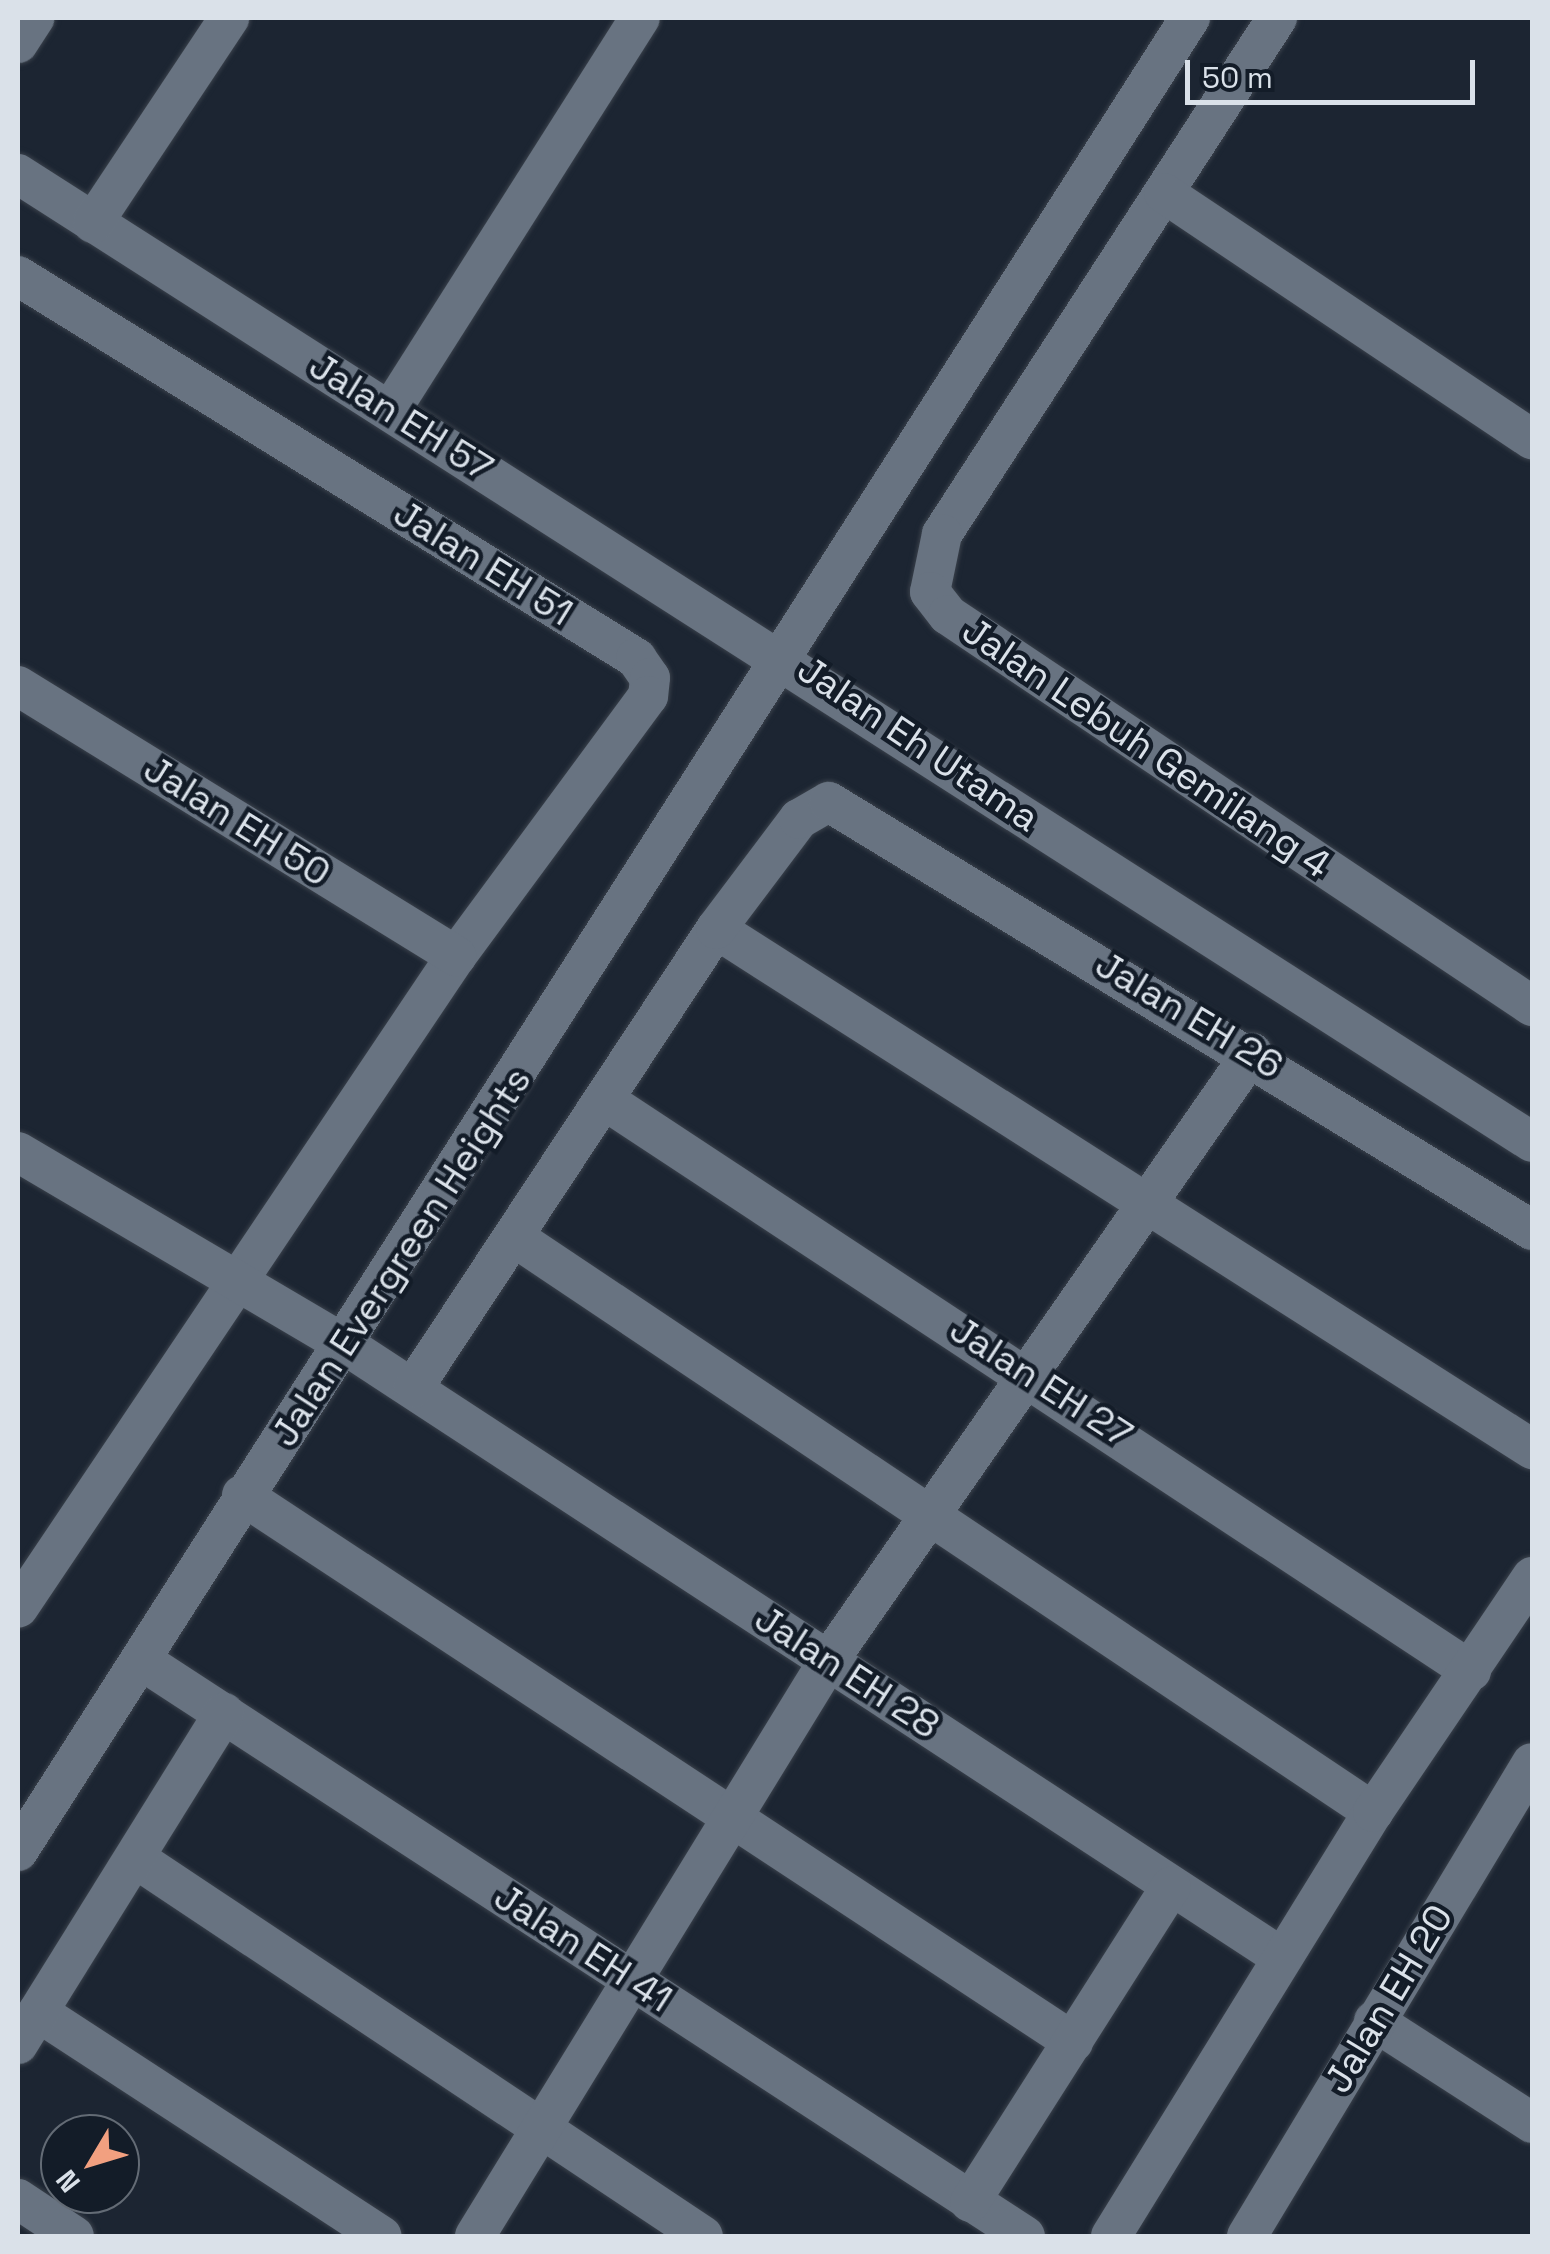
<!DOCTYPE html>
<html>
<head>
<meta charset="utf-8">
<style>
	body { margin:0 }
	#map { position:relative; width:1550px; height:2254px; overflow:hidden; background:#1c2532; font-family:"Space Grotesk",sans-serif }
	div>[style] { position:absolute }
	.roads { filter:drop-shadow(0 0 2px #3a414b) drop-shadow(0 0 2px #3a414b) }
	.minor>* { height:40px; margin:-20px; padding:0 20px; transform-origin:20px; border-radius:20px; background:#687381 }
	span { translate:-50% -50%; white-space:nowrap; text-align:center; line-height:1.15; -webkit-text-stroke:9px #131c28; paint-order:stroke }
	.street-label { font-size:38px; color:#dae1e9 }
	.frame { position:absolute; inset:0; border:20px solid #dae1e9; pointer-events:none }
	.north { position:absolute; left:40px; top:2114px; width:100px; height:100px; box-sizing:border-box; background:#131c28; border:2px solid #636b75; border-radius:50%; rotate:232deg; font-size:28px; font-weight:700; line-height:40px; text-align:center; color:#dae1e9 }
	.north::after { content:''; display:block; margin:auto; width:35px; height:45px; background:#f2a080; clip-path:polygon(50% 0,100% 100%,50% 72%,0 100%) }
	.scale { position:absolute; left:1185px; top:60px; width:290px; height:45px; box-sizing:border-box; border:5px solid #dae1e9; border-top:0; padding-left:12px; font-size:30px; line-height:35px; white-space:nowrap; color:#dae1e9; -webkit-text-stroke:8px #131c28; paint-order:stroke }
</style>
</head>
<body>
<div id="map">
	<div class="roads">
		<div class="minor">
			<div style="left:1277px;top:18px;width:615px;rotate:122.99deg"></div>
			<div style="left:942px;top:534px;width:59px;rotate:101.7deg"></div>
			<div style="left:930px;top:592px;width:29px;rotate:52deg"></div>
			<div style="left:948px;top:615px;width:703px;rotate:33.8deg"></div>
			<div style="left:18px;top:43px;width:30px;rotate:-57deg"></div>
			<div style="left:18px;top:174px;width:1797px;rotate:32.59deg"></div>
			<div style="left:1164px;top:193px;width:443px;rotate:33.8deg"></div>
			<div style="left:93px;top:223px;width:246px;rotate:-56.4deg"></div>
			<div style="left:18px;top:276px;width:727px;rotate:31.72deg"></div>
			<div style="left:636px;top:658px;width:24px;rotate:55deg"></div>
			<div style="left:650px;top:678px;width:18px;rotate:96deg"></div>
			<div style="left:648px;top:696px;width:323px;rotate:126.4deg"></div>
			<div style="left:456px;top:956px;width:785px;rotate:123.89deg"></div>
			<div style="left:391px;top:410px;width:464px;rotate:-57.6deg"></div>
			<div style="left:18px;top:686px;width:515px;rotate:31.65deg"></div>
			<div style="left:716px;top:929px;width:968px;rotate:32.51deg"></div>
			<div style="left:606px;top:1101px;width:1036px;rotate:33.38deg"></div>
			<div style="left:18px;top:1152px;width:382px;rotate:30.5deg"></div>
			<div style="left:347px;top:1346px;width:1116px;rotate:33.19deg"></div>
			<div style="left:514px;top:1237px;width:1034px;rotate:33.8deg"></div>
			<div style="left:413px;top:1388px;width:550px;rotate:-56.57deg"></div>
			<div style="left:716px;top:929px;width:138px;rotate:-53deg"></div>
			<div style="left:799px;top:819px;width:34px;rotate:-30deg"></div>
			<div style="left:829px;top:802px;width:823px;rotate:31.33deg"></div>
			<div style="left:242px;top:1495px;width:995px;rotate:33.35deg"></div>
			<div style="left:141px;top:1660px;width:1055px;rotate:33.09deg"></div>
			<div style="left:18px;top:1851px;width:2176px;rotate:-57.41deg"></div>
			<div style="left:135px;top:1858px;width:682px;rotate:33.64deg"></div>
			<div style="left:38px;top:2012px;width:410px;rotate:33.1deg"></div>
			<div style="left:1374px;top:2021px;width:188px;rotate:32.8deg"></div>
			<div style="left:18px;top:2044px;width:390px;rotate:-58.1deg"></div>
			<div style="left:18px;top:2199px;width:67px;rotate:33.5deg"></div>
			<div style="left:970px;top:2202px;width:374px;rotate:-57.5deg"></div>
			<div style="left:475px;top:2236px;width:676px;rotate:-58.43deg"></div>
			<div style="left:829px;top:1660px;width:740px;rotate:-55.13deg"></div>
			<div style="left:1111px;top:2236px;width:498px;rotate:-58.3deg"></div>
			<div style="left:1373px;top:1812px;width:284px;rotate:-55.9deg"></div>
			<div style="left:1247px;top:2236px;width:552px;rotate:-58.93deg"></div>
		</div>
	</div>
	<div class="street-label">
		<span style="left:401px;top:417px;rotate:32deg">Jalan EH 57</span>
		<span style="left:483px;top:563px;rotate:32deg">Jalan EH 51</span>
		<span style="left:918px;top:744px;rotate:34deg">Jalan Eh Utama</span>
		<span style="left:1146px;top:748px;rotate:34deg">Jalan Lebuh Gemilang 4</span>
		<span style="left:237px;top:821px;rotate:32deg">Jalan EH 50</span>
		<span style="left:1189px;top:1015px;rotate:31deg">Jalan EH 26</span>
		<span style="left:401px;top:1257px;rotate:-57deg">Jalan Evergreen Heights</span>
		<span style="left:1041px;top:1382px;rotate:33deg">Jalan EH 27</span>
		<span style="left:847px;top:1672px;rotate:33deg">Jalan EH 28</span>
		<span style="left:583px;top:1948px;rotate:33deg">Jalan EH 41</span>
		<span style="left:1389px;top:1999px;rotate:-59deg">Jalan EH 20</span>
	</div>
	<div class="frame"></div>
	<div class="north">N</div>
	<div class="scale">50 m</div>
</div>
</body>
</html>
